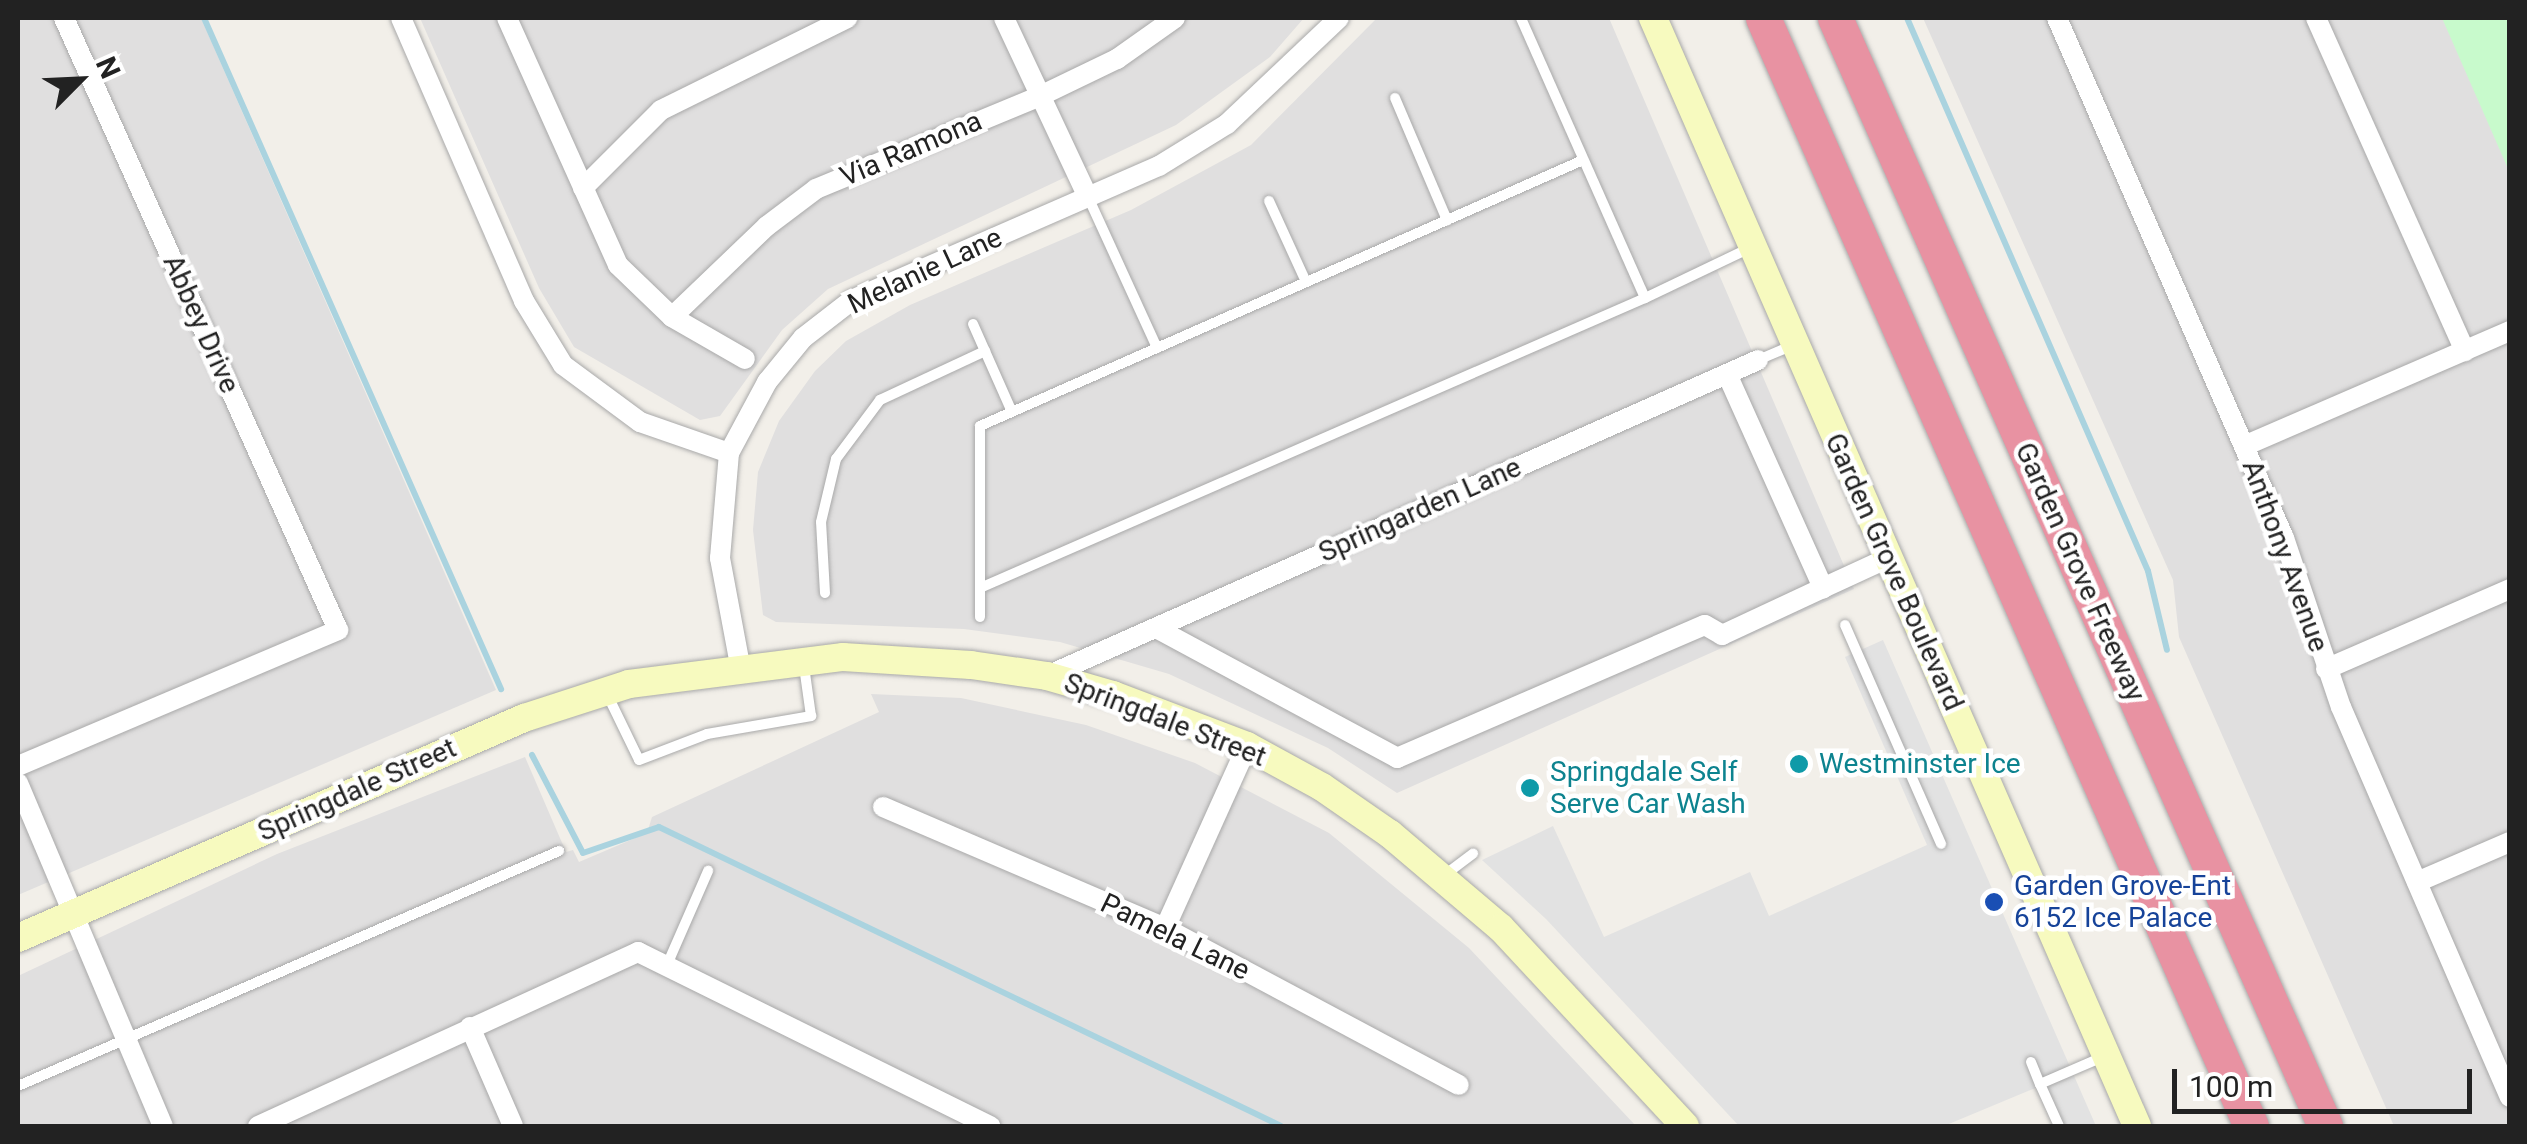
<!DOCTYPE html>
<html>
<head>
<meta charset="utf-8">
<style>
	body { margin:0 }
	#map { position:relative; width:2527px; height:1144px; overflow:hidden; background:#f2efe9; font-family:Roboto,sans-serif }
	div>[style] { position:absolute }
	.residential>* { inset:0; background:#e0dfdf }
	.park>* { inset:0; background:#c8facc }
	.parking>* { inset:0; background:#e2e2e2 }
	.stream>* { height:6px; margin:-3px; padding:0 3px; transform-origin:3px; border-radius:3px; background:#aad3df }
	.roads { filter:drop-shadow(0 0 2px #a9a9a9) drop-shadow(0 0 2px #a9a9a9) }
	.service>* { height:10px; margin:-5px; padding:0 5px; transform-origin:5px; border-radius:5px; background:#fff }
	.minor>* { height:20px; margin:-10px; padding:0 10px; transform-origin:10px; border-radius:10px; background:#fff }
	.secondary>* { height:28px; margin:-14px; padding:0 14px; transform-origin:14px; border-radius:14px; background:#f7fabf }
	.motorway>* { height:35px; margin:-17.5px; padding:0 17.5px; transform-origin:17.5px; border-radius:17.5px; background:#e892a2 }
	.dots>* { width:28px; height:28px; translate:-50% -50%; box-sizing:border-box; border:5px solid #fff; border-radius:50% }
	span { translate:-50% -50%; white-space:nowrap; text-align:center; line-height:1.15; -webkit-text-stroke:9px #fff; paint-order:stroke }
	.street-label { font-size:28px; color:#222 }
	.culture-label { font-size:28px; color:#0d838f }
	.left { translate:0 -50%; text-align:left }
	.transit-label { font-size:28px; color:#164399 }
	.frame { position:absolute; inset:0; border:20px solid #222; pointer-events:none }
	.north { position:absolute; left:30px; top:30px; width:100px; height:100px; -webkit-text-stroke:8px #fff; paint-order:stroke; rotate:66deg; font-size:28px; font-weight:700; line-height:40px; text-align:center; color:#222 }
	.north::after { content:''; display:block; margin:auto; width:35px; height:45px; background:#222; clip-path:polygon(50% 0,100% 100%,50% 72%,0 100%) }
	.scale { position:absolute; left:2172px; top:1069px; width:300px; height:45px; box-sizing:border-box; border:5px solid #222; border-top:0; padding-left:12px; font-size:30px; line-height:35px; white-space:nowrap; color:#222; -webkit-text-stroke:8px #fff; paint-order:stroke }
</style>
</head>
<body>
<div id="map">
	<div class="residential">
		<div style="clip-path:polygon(18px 18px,201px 18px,496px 690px,18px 895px)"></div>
		<div style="clip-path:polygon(420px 18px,1304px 18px,1270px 57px,1176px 125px,828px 289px,782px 330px,720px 416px,700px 420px,574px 347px,539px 288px)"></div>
		<div style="clip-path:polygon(1377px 18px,1609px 18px,1854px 589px,1397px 793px,1328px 748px,1169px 674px,1060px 642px,964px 629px,776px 622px,763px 615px,753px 530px,758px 472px,779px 421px,815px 371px,846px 341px,910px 305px,1131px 210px,1251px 145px)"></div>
		<div style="clip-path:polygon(1923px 18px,2509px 18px,2509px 1126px,2394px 1126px,2179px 637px,2173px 580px)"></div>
		<div style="clip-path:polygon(871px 694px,961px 698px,1086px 725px,1195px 763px,1329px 833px,1469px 948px,1636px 1126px,18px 1126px,18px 976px,277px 854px,525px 757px,566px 852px,573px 850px,579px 862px,647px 833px,652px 817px,879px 712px)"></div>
	</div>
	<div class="park">
		<div style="clip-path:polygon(2442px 18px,2509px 18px,2509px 171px)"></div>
	</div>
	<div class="parking">
		<div style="clip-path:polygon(1883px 640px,2096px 1126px,2064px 1126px,2045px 1084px,1944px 1126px,1739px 1126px,1546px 919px,1482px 860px,1553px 826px,1604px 937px,1750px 872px,1769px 916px,1927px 845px,1845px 657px)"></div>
	</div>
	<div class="stream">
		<div style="left:204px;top:18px;width:734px;rotate:66.12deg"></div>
		<div style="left:1907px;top:18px;width:603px;rotate:66.45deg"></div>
		<div style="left:2148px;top:571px;width:81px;rotate:76.5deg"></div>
		<div style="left:532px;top:755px;width:110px;rotate:62.5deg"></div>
		<div style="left:583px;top:853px;width:80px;rotate:-18.9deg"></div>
		<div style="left:659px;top:827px;width:690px;rotate:25.67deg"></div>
	</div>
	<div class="roads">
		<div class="service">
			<div style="left:1395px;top:98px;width:133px;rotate:66.9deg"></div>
			<div style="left:1088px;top:197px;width:166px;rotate:65.4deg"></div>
			<div style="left:1269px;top:201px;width:89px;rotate:65.4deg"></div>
			<div style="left:1645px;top:298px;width:119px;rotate:-25.5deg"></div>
			<div style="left:973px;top:324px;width:96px;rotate:66.1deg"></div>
			<div style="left:1758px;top:360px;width:38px;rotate:-23deg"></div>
			<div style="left:980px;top:588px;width:725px;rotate:-23.56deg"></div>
			<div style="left:1645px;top:298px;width:306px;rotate:-113.9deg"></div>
			<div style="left:825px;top:593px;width:71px;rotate:-93.2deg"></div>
			<div style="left:821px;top:522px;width:65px;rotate:-76.6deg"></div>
			<div style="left:836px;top:459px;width:74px;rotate:-53.3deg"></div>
			<div style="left:880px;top:400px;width:116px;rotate:-25deg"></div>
			<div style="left:980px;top:617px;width:191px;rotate:-90deg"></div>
			<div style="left:980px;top:426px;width:659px;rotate:-23.8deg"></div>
			<div style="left:1845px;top:625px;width:239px;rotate:66.3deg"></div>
			<div style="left:607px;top:694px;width:73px;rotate:64.1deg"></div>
			<div style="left:639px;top:760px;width:73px;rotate:-20.9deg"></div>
			<div style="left:707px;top:734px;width:106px;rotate:-9.8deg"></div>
			<div style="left:811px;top:716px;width:50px;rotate:-98deg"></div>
			<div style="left:1442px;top:877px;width:39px;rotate:-37deg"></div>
			<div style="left:667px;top:965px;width:103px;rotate:-66.4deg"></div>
			<div style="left:2031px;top:1062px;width:24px;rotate:68deg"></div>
			<div style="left:18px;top:1086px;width:590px;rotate:-23.48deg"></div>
			<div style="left:2059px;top:1126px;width:46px;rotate:-114.3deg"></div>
			<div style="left:2040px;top:1084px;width:71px;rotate:-23.3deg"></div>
		</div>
		<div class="minor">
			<div style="left:401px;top:18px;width:309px;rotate:66.5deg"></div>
			<div style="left:524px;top:301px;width:75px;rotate:58.6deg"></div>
			<div style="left:563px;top:365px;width:96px;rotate:36.5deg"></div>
			<div style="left:640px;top:422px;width:94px;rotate:19.2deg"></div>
			<div style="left:507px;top:18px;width:271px;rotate:65.8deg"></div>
			<div style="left:618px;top:265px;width:75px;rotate:43.9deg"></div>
			<div style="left:672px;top:317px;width:84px;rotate:29.9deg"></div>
			<div style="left:1004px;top:18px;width:198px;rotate:64.9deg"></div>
			<div style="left:2057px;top:18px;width:567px;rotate:66.42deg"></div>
			<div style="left:2284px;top:538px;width:178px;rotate:71.4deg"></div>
			<div style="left:2341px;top:707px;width:425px;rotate:66.6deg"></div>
			<div style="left:2316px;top:18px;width:365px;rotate:65.9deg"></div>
			<div style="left:583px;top:188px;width:110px;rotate:-45deg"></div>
			<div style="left:661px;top:110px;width:208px;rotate:-26.3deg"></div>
			<div style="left:672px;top:317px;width:132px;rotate:-43.8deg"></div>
			<div style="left:767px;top:226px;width:61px;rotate:-37.1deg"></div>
			<div style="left:816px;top:189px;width:240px;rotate:-22.5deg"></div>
			<div style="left:1038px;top:97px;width:88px;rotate:-25.7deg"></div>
			<div style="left:1117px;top:59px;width:71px;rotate:-35.3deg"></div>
			<div style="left:1727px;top:374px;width:235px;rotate:65.8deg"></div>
			<div style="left:1823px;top:588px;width:72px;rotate:-24.8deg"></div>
			<div style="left:2244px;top:446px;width:290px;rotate:-23.4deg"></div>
			<div style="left:1156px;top:628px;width:274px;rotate:28.3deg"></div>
			<div style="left:1397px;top:758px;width:335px;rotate:-23.4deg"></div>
			<div style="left:1705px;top:625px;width:20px;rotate:30deg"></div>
			<div style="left:1722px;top:635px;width:111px;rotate:-25deg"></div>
			<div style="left:740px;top:665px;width:109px;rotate:-100.6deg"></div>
			<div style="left:720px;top:558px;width:105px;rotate:-85.1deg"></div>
			<div style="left:729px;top:453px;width:81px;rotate:-61.8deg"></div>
			<div style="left:767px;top:382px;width:57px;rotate:-50.7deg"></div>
			<div style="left:803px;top:338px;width:62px;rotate:-37.8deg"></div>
			<div style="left:852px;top:300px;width:335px;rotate:-23.6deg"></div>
			<div style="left:1159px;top:166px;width:80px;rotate:-31.7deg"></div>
			<div style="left:1227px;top:124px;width:154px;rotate:-43.4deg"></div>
			<div style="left:2326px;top:669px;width:201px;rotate:-23.5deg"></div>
			<div style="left:1047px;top:676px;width:778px;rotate:-23.96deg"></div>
			<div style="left:18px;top:766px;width:348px;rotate:-23deg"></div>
			<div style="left:338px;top:630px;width:671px;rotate:-114.12deg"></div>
			<div style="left:18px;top:783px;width:372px;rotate:67.1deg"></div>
			<div style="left:883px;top:807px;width:307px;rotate:23.2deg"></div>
			<div style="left:1165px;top:928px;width:333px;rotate:28.1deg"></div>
			<div style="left:2417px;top:882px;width:101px;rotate:-23.3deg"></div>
			<div style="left:1165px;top:928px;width:200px;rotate:-65.7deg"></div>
			<div style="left:470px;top:1027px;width:108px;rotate:66.5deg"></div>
			<div style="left:258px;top:1126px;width:418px;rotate:-24.6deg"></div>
			<div style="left:638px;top:952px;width:393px;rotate:26.3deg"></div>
		</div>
		<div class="secondary">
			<div style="left:1653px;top:18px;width:1209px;rotate:66.4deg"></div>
			<div style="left:18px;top:938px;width:552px;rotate:-23.5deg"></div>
			<div style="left:524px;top:718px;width:110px;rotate:-17.9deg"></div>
			<div style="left:629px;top:684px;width:216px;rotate:-7.2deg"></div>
			<div style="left:843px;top:657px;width:128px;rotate:3.6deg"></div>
			<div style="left:971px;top:665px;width:77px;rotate:8.2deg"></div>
			<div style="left:1047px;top:676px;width:69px;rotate:16.1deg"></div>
			<div style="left:1113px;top:695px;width:143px;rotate:20.8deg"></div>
			<div style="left:1247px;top:746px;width:85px;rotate:28.7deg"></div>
			<div style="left:1322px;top:787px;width:83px;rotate:34.7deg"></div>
			<div style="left:1390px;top:834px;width:145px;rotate:40.3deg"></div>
			<div style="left:1501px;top:928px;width:270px;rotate:47.1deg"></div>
		</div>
		<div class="motorway">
			<div style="left:1763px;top:18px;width:1211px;rotate:66.23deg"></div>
			<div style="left:1835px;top:18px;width:1212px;rotate:66.14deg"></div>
		</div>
	</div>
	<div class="dots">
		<div style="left:1799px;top:764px;background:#0f9aa8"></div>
		<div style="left:1530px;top:788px;background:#0f9aa8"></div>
		<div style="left:1994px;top:902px;background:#1a4fb4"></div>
	</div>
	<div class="street-label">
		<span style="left:911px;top:149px;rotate:-23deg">Via Ramona</span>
		<span style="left:925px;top:271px;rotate:-25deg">Melanie Lane</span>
		<span style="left:201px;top:324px;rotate:66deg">Abbey Drive</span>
		<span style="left:1420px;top:510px;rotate:-24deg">Springarden Lane</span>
		<span style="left:2285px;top:556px;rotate:70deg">Anthony Avenue</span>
		<span style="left:1894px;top:572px;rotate:66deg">Garden Grove Boulevard</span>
		<span style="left:2080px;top:572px;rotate:66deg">Garden Grove Freeway</span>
		<span style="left:1165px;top:720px;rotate:21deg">Springdale Street</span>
		<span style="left:357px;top:790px;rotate:-24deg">Springdale Street</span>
		<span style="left:1175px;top:937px;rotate:26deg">Pamela Lane</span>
	</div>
	<div class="culture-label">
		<span class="left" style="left:1819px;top:764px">Westminster Ice</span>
		<span class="left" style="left:1550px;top:788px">Springdale Self<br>Serve Car Wash</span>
	</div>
	<div class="transit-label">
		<span class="left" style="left:2014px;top:902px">Garden Grove-Ent<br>6152 Ice Palace</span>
	</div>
	<div class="frame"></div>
	<div class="north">N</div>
	<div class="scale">100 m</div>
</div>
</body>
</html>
